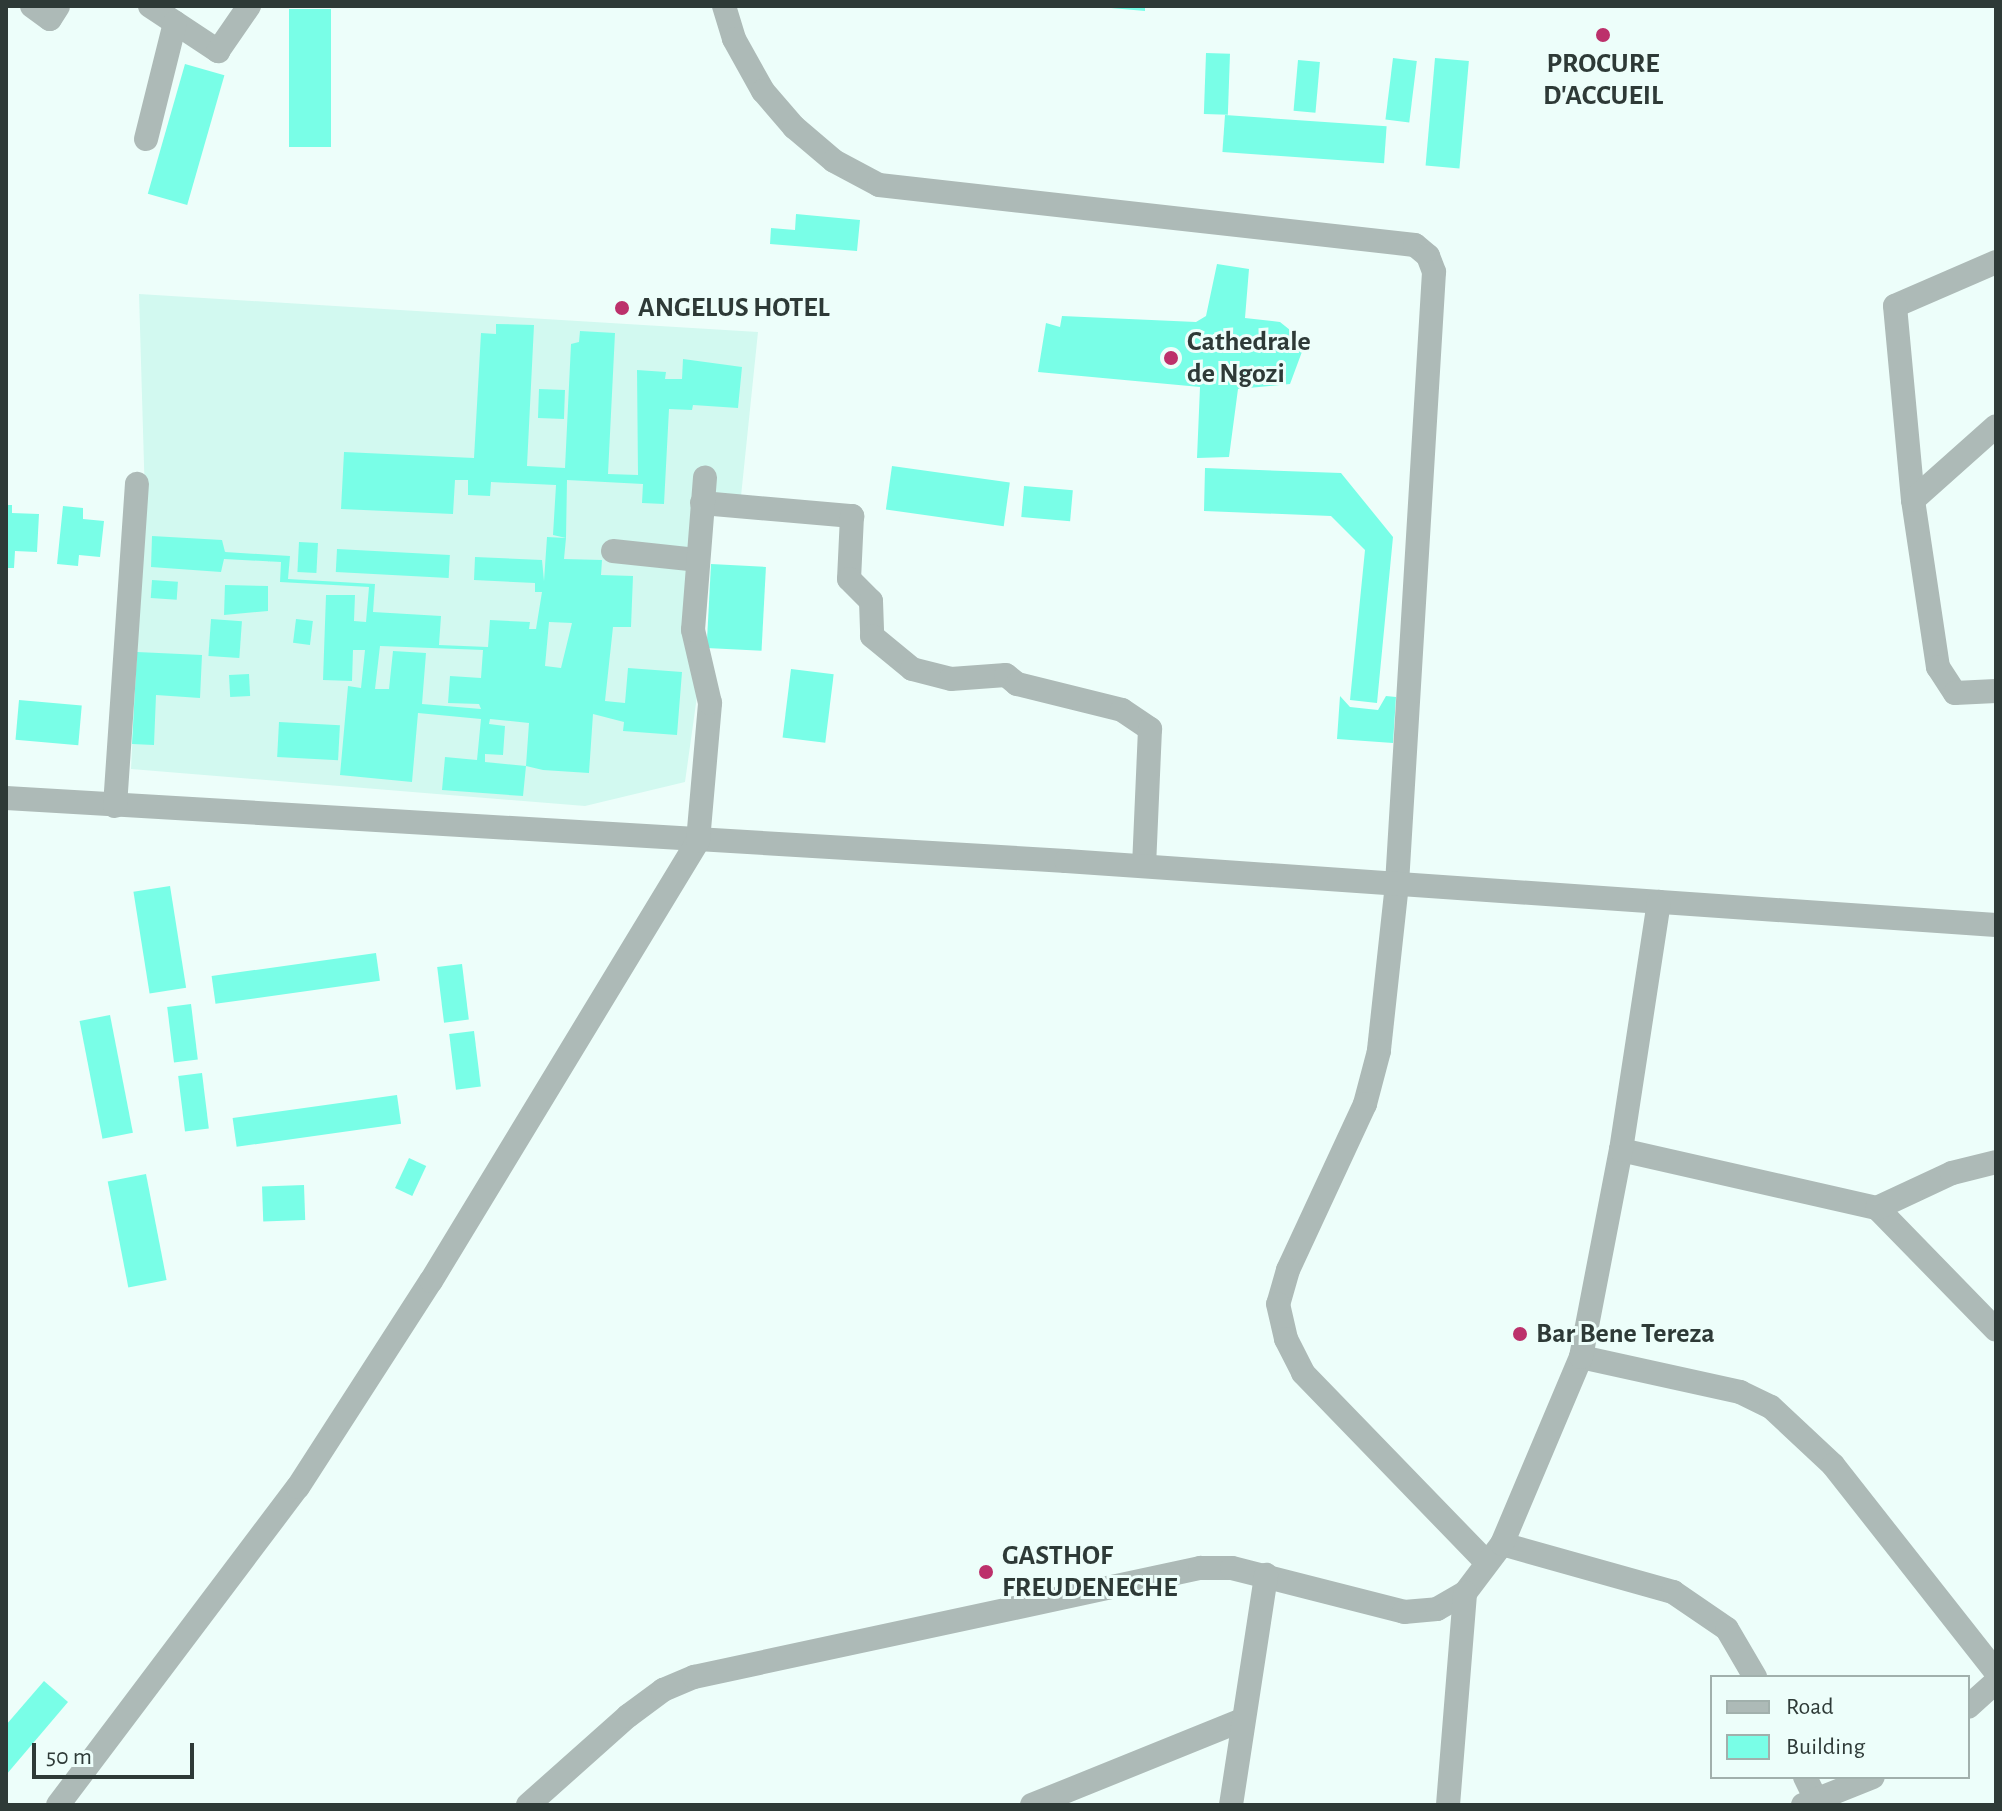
<!DOCTYPE html>
<html>
<head>
<meta charset="utf-8">
<style>
	body { margin:0 }
	#map { position:relative; width:2002px; height:1811px; overflow:hidden; background:#edfefa; font-family:"Alegreya Sans",sans-serif }
	div>[style] { position:absolute }
	.built>* { inset:0; background:#d2f9f0 }
	.building>* { inset:0; background:#79fee7; transform-origin:0 0 }
	.minor>* { height:24px; margin:-12px; padding:0 12px; transform-origin:12px; border-radius:12px; background:#adbab7 }
	.dots>* { width:22px; height:22px; translate:-50% -50%; box-sizing:border-box; border:4px solid #edfefa; border-radius:50% }
	span { translate:-50% -50%; white-space:nowrap; text-align:center; line-height:1.15; -webkit-text-stroke:6px #edfefa; paint-order:stroke }
	.poi-label { font-size:28px; color:#2e3a37; font-weight:700 }
	.left { translate:0 -50%; text-align:left }
	.frame { position:absolute; inset:0; border:8px solid #2e3a37; pointer-events:none }
	.legend { position:absolute; left:1710px; top:1675px; width:260px; height:104px; box-sizing:border-box; background:#edfefa; border:2px solid #a1b0ac; margin:0; padding:10px 14px; list-style:none; font-size:24px; color:#2e3a37 }
	.legend li { display:flex; align-items:center; gap:16px; height:40px }
	.legend b { width:40px; border:2px solid #a1b0ac }
	.scale { position:absolute; left:32px; top:1743px; width:162px; height:36px; box-sizing:border-box; border:4px solid #2e3a37; border-top:0; padding-left:10px; font-size:24px; line-height:28px; white-space:nowrap; color:#2e3a37; -webkit-text-stroke:6px #edfefa; paint-order:stroke }
</style>
</head>
<body>
<div id="map">
	<div class="built">
		<div style="clip-path:polygon(139px 294px,758px 332px,740px 506px,702px 503px,698px 689px,685px 782px,585px 806px,131px 769px,145px 499px)"></div>
	</div>
	<div class="building">
		<div style="clip-path:polygon(1111px 6px,1145px 6px,1145px 11px,1111px 8px)"></div>
		<div style="left:331px;top:9px;width:138px;height:42px;rotate:90deg"></div>
		<div style="left:1206px;top:53px;width:24px;height:61px;rotate:2deg"></div>
		<div style="left:1393px;top:58px;width:24px;height:62px;rotate:7deg"></div>
		<div style="left:1435px;top:58px;width:34px;height:108px;rotate:5deg"></div>
		<div style="left:1298px;top:60px;width:22px;height:51px;rotate:5deg"></div>
		<div style="left:185px;top:64px;width:41px;height:135px;rotate:16deg"></div>
		<div style="left:1225px;top:115px;width:162px;height:37px;rotate:4deg"></div>
		<div style="clip-path:polygon(796px 214px,860px 220px,857px 251px,770px 244px,771px 228px,795px 230px)"></div>
		<div style="clip-path:polygon(1217px 264px,1249px 269px,1245px 318px,1280px 322px,1295px 334px,1303px 349px,1290px 384px,1238px 389px,1229px 457px,1197px 458px,1200px 387px,1038px 372px,1046px 323px,1060px 327px,1062px 316px,1196px 322px,1206px 316px)"></div>
		<div style="clip-path:polygon(496px 324px,534px 325px,527px 466px,565px 468px,571px 344px,579px 342px,580px 331px,615px 333px,608px 474px,638px 475px,637px 370px,666px 372px,665px 379px,682px 379px,683px 359px,742px 367px,738px 408px,693px 405px,692px 410px,669px 409px,664px 504px,642px 503px,643px 484px,567px 480px,566px 538px,553px 535px,556px 485px,491px 482px,490px 496px,468px 495px,468px 480px,455px 480px,453px 514px,341px 509px,344px 452px,474px 458px,481px 333px,496px 334px)"></div>
		<div style="left:539px;top:389px;width:26px;height:29px;rotate:2deg"></div>
		<div style="left:892px;top:466px;width:119px;height:44px;rotate:8deg"></div>
		<div style="clip-path:polygon(1205px 468px,1341px 473px,1393px 537px,1377px 703px,1350px 700px,1365px 550px,1331px 516px,1204px 511px)"></div>
		<div style="left:1024px;top:486px;width:49px;height:31px;rotate:5deg"></div>
		<div style="clip-path:polygon(6px 505px,12px 505px,12px 513px,39px 514px,37px 552px,15px 551px,14px 568px,6px 568px)"></div>
		<div style="clip-path:polygon(63px 506px,83px 508px,83px 519px,104px 521px,100px 557px,79px 555px,78px 566px,57px 564px)"></div>
		<div style="clip-path:polygon(evenodd,152px 536px,222px 540px,225px 552px,290px 556px,288px 579px,375px 584px,373px 612px,441px 616px,439px 645px,488px 647px,490px 620px,530px 622px,529px 629px,536px 629px,542px 592px,535px 592px,535px 583px,474px 580px,475px 557px,542px 560px,544px 581px,547px 537px,566px 538px,564px 559px,602px 560px,601px 575px,633px 576px,631px 627px,613px 627px,605px 701px,625px 703px,628px 668px,682px 672px,677px 735px,623px 731px,624px 722px,593px 714px,589px 773px,543px 770px,526px 766px,529px 723px,490px 719px,489px 724px,505px 726px,503px 755px,485px 754px,485px 762px,526px 766px,523px 796px,442px 790px,445px 757px,477px 760px,481px 719px,418px 713px,412px 782px,340px 775px,348px 686px,361px 688px,365px 650px,353px 650px,352px 681px,323px 680px,326px 595px,355px 595px,354px 621px,366px 622px,369px 587px,280px 582px,281px 562px,224px 559px,221px 572px,151px 567px,152px 536px,549px 622px,572px 623px,561px 668px,545px 666px,549px 622px,152px 536px,380px 646px,483px 650px,481px 678px,450px 676px,448px 703px,479px 704px,481px 709px,422px 704px,426px 653px,393px 651px,389px 689px,375px 689px,380px 646px)"></div>
		<div style="left:299px;top:542px;width:19px;height:30px;rotate:3deg"></div>
		<div style="left:337px;top:549px;width:113px;height:23px;rotate:3deg"></div>
		<div style="left:711px;top:564px;width:55px;height:84px;rotate:3deg"></div>
		<div style="left:152px;top:580px;width:26px;height:18px;rotate:4deg"></div>
		<div style="clip-path:polygon(225px 585px,268px 586px,268px 611px,224px 615px)"></div>
		<div style="left:211px;top:619px;width:31px;height:37px;rotate:4deg"></div>
		<div style="left:296px;top:619px;width:17px;height:24px;rotate:7deg"></div>
		<div style="clip-path:polygon(137px 652px,202px 655px,200px 698px,156px 695px,154px 745px,132px 744px)"></div>
		<div style="left:791px;top:669px;width:43px;height:69px;rotate:7deg"></div>
		<div style="left:249px;top:674px;width:22px;height:20px;rotate:87deg"></div>
		<div style="clip-path:polygon(1340px 696px,1350px 707px,1378px 710px,1386px 696px,1396px 697px,1393px 743px,1337px 739px)"></div>
		<div style="left:19px;top:700px;width:63px;height:40px;rotate:5deg"></div>
		<div style="left:279px;top:722px;width:61px;height:35px;rotate:3deg"></div>
		<div style="left:170px;top:886px;width:103px;height:37px;rotate:81deg"></div>
		<div style="left:376px;top:953px;width:28px;height:166px;rotate:82deg"></div>
		<div style="left:462px;top:964px;width:56px;height:25px;rotate:83deg"></div>
		<div style="left:191px;top:1004px;width:56px;height:24px;rotate:83deg"></div>
		<div style="left:110px;top:1015px;width:120px;height:31px;rotate:79deg"></div>
		<div style="left:474px;top:1031px;width:56px;height:25px;rotate:83deg"></div>
		<div style="left:202px;top:1073px;width:56px;height:24px;rotate:83deg"></div>
		<div style="left:397px;top:1095px;width:29px;height:166px;rotate:82deg"></div>
		<div style="left:409px;top:1158px;width:19px;height:33px;rotate:25deg"></div>
		<div style="left:146px;top:1174px;width:108px;height:39px;rotate:79deg"></div>
		<div style="left:304px;top:1185px;width:35px;height:42px;rotate:88deg"></div>
		<div style="clip-path:polygon(44px 1681px,68px 1702px,6px 1775px,6px 1725px)"></div>
	</div>
	<div class="minor">
		<div style="left:32px;top:6px;width:22px;rotate:36deg"></div>
		<div style="left:50px;top:19px;width:15px;rotate:-58deg"></div>
		<div style="left:150px;top:6px;width:82px;rotate:33.5deg"></div>
		<div style="left:218px;top:51px;width:55px;rotate:-55.4deg"></div>
		<div style="left:724px;top:6px;width:34px;rotate:73deg"></div>
		<div style="left:734px;top:39px;width:60px;rotate:60.9deg"></div>
		<div style="left:763px;top:91px;width:48px;rotate:49.3deg"></div>
		<div style="left:794px;top:127px;width:52px;rotate:40.4deg"></div>
		<div style="left:834px;top:161px;width:51px;rotate:28.1deg"></div>
		<div style="left:879px;top:185px;width:539px;rotate:6.39deg"></div>
		<div style="left:1415px;top:245px;width:17px;rotate:40deg"></div>
		<div style="left:1428px;top:256px;width:17px;rotate:69deg"></div>
		<div style="left:1434px;top:272px;width:613px;rotate:93.46deg"></div>
		<div style="left:1397px;top:884px;width:168px;rotate:96.2deg"></div>
		<div style="left:1379px;top:1051px;width:55px;rotate:104.8deg"></div>
		<div style="left:1365px;top:1104px;width:183px;rotate:114.9deg"></div>
		<div style="left:1288px;top:1270px;width:35px;rotate:106deg"></div>
		<div style="left:1278px;top:1304px;width:36px;rotate:77deg"></div>
		<div style="left:1286px;top:1339px;width:38px;rotate:63deg"></div>
		<div style="left:1303px;top:1373px;width:264px;rotate:45.9deg"></div>
		<div style="left:146px;top:139px;width:120px;rotate:-76deg"></div>
		<div style="left:1996px;top:262px;width:110px;rotate:156.5deg"></div>
		<div style="left:1895px;top:306px;width:195px;rotate:84.7deg"></div>
		<div style="left:1913px;top:500px;width:169px;rotate:81.5deg"></div>
		<div style="left:1938px;top:667px;width:31px;rotate:57deg"></div>
		<div style="left:1955px;top:693px;width:41px;rotate:-2.8deg"></div>
		<div style="left:1913px;top:500px;width:111px;rotate:-41.7deg"></div>
		<div style="left:702px;top:503px;width:151px;rotate:5deg"></div>
		<div style="left:852px;top:516px;width:63px;rotate:92.7deg"></div>
		<div style="left:849px;top:579px;width:31px;rotate:45deg"></div>
		<div style="left:871px;top:601px;width:35px;rotate:88deg"></div>
		<div style="left:872px;top:636px;width:52px;rotate:39.5deg"></div>
		<div style="left:912px;top:669px;width:40px;rotate:14.4deg"></div>
		<div style="left:951px;top:679px;width:55px;rotate:-4.2deg"></div>
		<div style="left:1006px;top:675px;width:14px;rotate:39deg"></div>
		<div style="left:1017px;top:684px;width:108px;rotate:13.9deg"></div>
		<div style="left:1122px;top:710px;width:34px;rotate:34deg"></div>
		<div style="left:1150px;top:729px;width:137px;rotate:92.5deg"></div>
		<div style="left:613px;top:551px;width:84px;rotate:6.1deg"></div>
		<div style="left:6px;top:798px;width:1062px;rotate:3.4deg"></div>
		<div style="left:1066px;top:861px;width:932px;rotate:3.94deg"></div>
		<div style="left:115px;top:806px;width:323px;rotate:-86.1deg"></div>
		<div style="left:1621px;top:1150px;width:262px;rotate:12.8deg"></div>
		<div style="left:1877px;top:1208px;width:170px;rotate:45.7deg"></div>
		<div style="left:1877px;top:1208px;width:83px;rotate:-25deg"></div>
		<div style="left:1952px;top:1173px;width:45px;rotate:-14deg"></div>
		<div style="left:1581px;top:1357px;width:163px;rotate:12.4deg"></div>
		<div style="left:1740px;top:1392px;width:34px;rotate:26deg"></div>
		<div style="left:1771px;top:1407px;width:85px;rotate:43.1deg"></div>
		<div style="left:1833px;top:1465px;width:263px;rotate:51.8deg"></div>
		<div style="left:1502px;top:1544px;width:178px;rotate:15.7deg"></div>
		<div style="left:1673px;top:1592px;width:65px;rotate:34.4deg"></div>
		<div style="left:1727px;top:1629px;width:56px;rotate:59.7deg"></div>
		<div style="left:1968px;top:1707px;width:38px;rotate:-42deg"></div>
		<div style="left:1805px;top:1777px;width:25px;rotate:64deg"></div>
		<div style="left:58px;top:1805px;width:398px;rotate:-53deg"></div>
		<div style="left:298px;top:1487px;width:245px;rotate:-57.2deg"></div>
		<div style="left:431px;top:1281px;width:515px;rotate:-58.75deg"></div>
		<div style="left:698px;top:841px;width:139px;rotate:-85deg"></div>
		<div style="left:710px;top:703px;width:75px;rotate:-103.1deg"></div>
		<div style="left:693px;top:630px;width:153px;rotate:-85.5deg"></div>
		<div style="left:528px;top:1805px;width:134px;rotate:-41.7deg"></div>
		<div style="left:628px;top:1716px;width:44px;rotate:-36.6deg"></div>
		<div style="left:663px;top:1690px;width:34px;rotate:-23deg"></div>
		<div style="left:694px;top:1677px;width:518px;rotate:-12.16deg"></div>
		<div style="left:1200px;top:1568px;width:32px"></div>
		<div style="left:1232px;top:1568px;width:178px;rotate:14.3deg"></div>
		<div style="left:1404px;top:1612px;width:33px;rotate:-5deg"></div>
		<div style="left:1437px;top:1609px;width:32px;rotate:-30deg"></div>
		<div style="left:1465px;top:1593px;width:61px;rotate:-52.9deg"></div>
		<div style="left:1502px;top:1544px;width:203px;rotate:-67.1deg"></div>
		<div style="left:1581px;top:1357px;width:211px;rotate:-79.1deg"></div>
		<div style="left:1621px;top:1150px;width:251px;rotate:-81.3deg"></div>
		<div style="left:1032px;top:1805px;width:227px;rotate:-22deg"></div>
		<div style="left:1231px;top:1805px;width:233px;rotate:-81.3deg"></div>
		<div style="left:1448px;top:1805px;width:213px;rotate:-85.4deg"></div>
		<div style="left:1803px;top:1805px;width:75px;rotate:-21.8deg"></div>
	</div>
	<div class="dots">
		<div style="left:1603px;top:35px;background:#bc316b"></div>
		<div style="left:622px;top:308px;background:#bc316b"></div>
		<div style="left:1171px;top:358px;background:#bc316b"></div>
		<div style="left:1520px;top:1334px;background:#bc316b"></div>
		<div style="left:986px;top:1572px;background:#bc316b"></div>
	</div>
	<div class="poi-label">
		<span style="left:1603px;top:80px">PROCURE<br>D'ACCUEIL</span>
		<span class="left" style="left:638px;top:308px">ANGELUS HOTEL</span>
		<span class="left" style="left:1187px;top:358px">Cathedrale<br>de Ngozi</span>
		<span class="left" style="left:1536px;top:1334px">Bar Bene Tereza</span>
		<span class="left" style="left:1002px;top:1572px">GASTHOF<br>FREUDENECHE</span>
	</div>
	<div class="frame"></div>
	<ul class="legend">
	<li><b style="height:10px;background:#adbab7"></b>Road</li>
	<li><b style="height:22px;background:#79fee7"></b>Building</li>
	</ul>
	<div class="scale">50 m</div>
</div>
</body>
</html>
